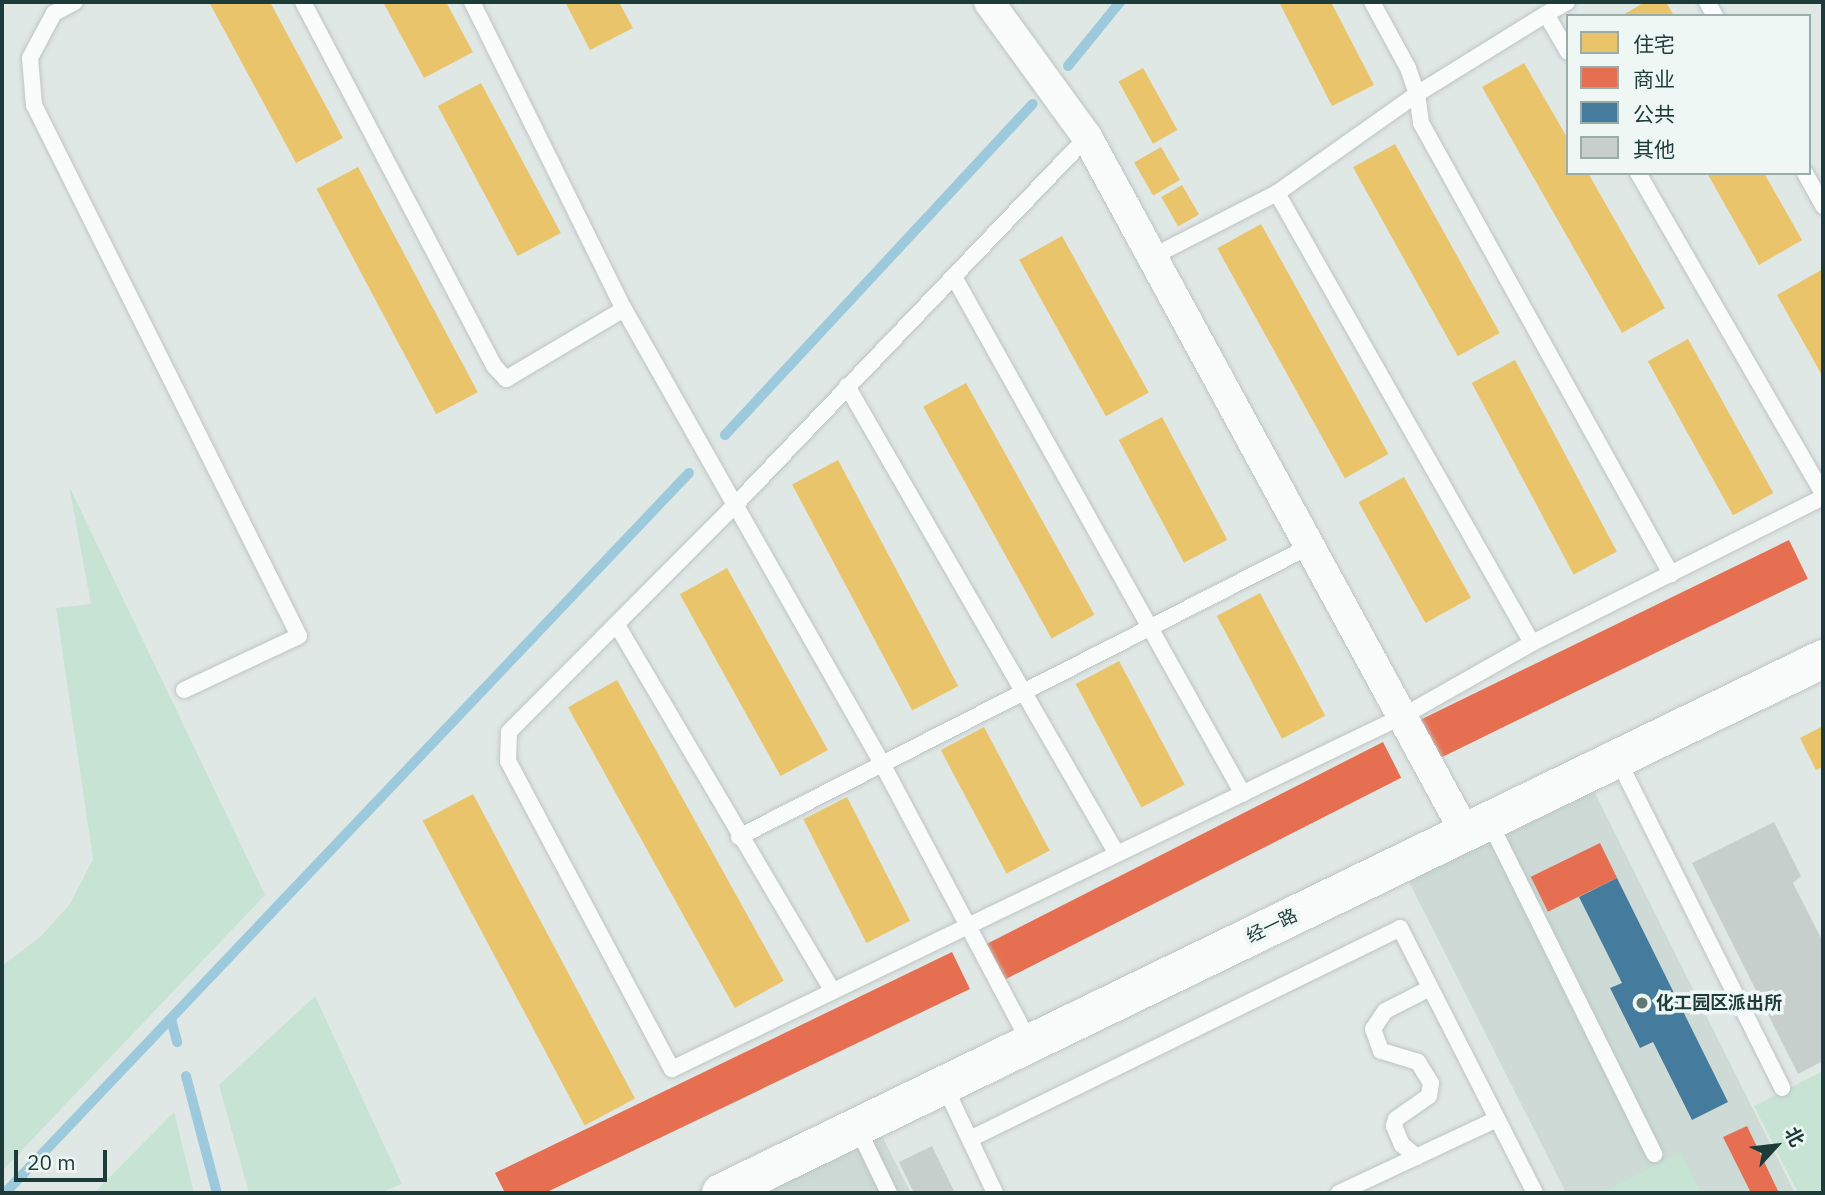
<!DOCTYPE html>
<html>
<head>
<meta charset="utf-8">
<style>
	body { margin:0 }
	#map { position:relative; width:1825px; height:1195px; overflow:hidden; background:#e0e8e6; font-family:"IBM Plex Sans","Noto Sans SC",sans-serif }
	div>[style] { position:absolute }
	.built>* { inset:0; background:#cddad6 }
	.green>* { inset:0; background:#c7e3d4 }
	.homes>* { inset:0; background:#e9c46a; transform-origin:0 0 }
	.shops>* { inset:0; background:#e76f51; transform-origin:0 0 }
	.public>* { inset:0; background:#457b9d }
	.stream>* { height:10px; margin:-5px; padding:0 5px; transform-origin:5px; border-radius:5px; background:#9cc9db }
	.building>* { inset:0; background:#c7cfcc }
	.roads { filter:drop-shadow(0 0 2px #bdc5c3) drop-shadow(0 0 2px #bdc5c3) }
	.service>* { height:16px; margin:-8px; padding:0 8px; transform-origin:8px; border-radius:8px; background:#fafcfb }
	.minor>* { height:30px; margin:-15px; padding:0 15px; transform-origin:15px; border-radius:15px; background:#fafcfb }
	.tertiary>* { height:38px; margin:-19px; padding:0 19px; transform-origin:19px; border-radius:19px; background:#fafcfb }
	.dots>* { width:19px; height:19px; translate:-50% -50%; box-sizing:border-box; border:4px solid #eef7f4; border-radius:50% }
	span { translate:-50% -50%; white-space:nowrap; text-align:center; line-height:1.15; -webkit-text-stroke:7px #eef7f4; paint-order:stroke }
	.street-label { font-size:18px; color:#1d3b38 }
	.poi-label { font-size:18px; color:#1d3b38; font-weight:700 }
	.left { translate:0 -50%; text-align:left }
	.frame { position:absolute; inset:0; border:4px solid #1d3b38; pointer-events:none }
	.legend { position:absolute; left:1566px; top:14px; width:245px; height:161px; box-sizing:border-box; background:#eef7f4; border:2px solid #9aaca9; margin:0; padding:9px 12px; list-style:none; font-size:21px; color:#1d3b38 }
	.legend li { display:flex; align-items:center; gap:14px; height:35px }
	.legend b { width:35px; border:2px solid #9aaca9 }
	.north { position:absolute; left:1741px; top:1111px; width:70px; height:70px; -webkit-text-stroke:5px #eef7f4; paint-order:stroke; rotate:63deg; font-size:19px; font-weight:700; line-height:28px; text-align:center; color:#1d3b38 }
	.north::after { content:''; display:block; margin:auto; width:24px; height:32px; background:#1d3b38; clip-path:polygon(50% 0,100% 100%,50% 72%,0 100%) }
	.scale { position:absolute; left:14px; top:1150px; width:93px; height:32px; box-sizing:border-box; border:4px solid #1d3b38; border-top:0; padding-left:9px; font-size:21px; line-height:24px; white-space:nowrap; color:#1d3b38; -webkit-text-stroke:5px #eef7f4; paint-order:stroke }
</style>
</head>
<body>
<div id="map">
	<div class="built">
		<div style="clip-path:polygon(1591px 785px,1795px 1193px,1566px 1193px,1406px 876px)"></div>
		<div style="clip-path:polygon(880px 1132px,911px 1193px,750px 1193px)"></div>
	</div>
	<div class="green">
		<div style="clip-path:polygon(69px 486px,265px 895px,2px 1171px,2px 966px,41px 936px,70px 904px,93px 859px,56px 608px,91px 604px)"></div>
		<div style="clip-path:polygon(315px 996px,402px 1184px,386px 1190px,387px 1193px,249px 1193px,219px 1085px)"></div>
		<div style="clip-path:polygon(1823px 1071px,1823px 1193px,1798px 1193px,1754px 1106px)"></div>
		<div style="clip-path:polygon(174px 1112px,194px 1193px,94px 1193px)"></div>
		<div style="clip-path:polygon(1681px 1152px,1702px 1193px,1600px 1193px)"></div>
	</div>
	<div class="homes">
		<div style="clip-path:polygon(209px 2px,270px 2px,343px 138px,296px 163px)"></div>
		<div style="clip-path:polygon(383px 2px,446px 2px,473px 52px,424px 78px)"></div>
		<div style="clip-path:polygon(565px 2px,619px 2px,633px 28px,590px 50px)"></div>
		<div style="clip-path:polygon(1279px 2px,1331px 2px,1374px 85px,1332px 106px)"></div>
		<div style="clip-path:polygon(1645px 2px,1666px 2px,1674px 16px,1621px 16px)"></div>
		<div style="clip-path:polygon(1524px 63px,1568px 139px,1568px 173px,1588px 173px,1665px 308px,1622px 333px,1482px 87px)"></div>
		<div style="left:1143px;top:68px;width:71px;height:28px;rotate:61deg"></div>
		<div style="left:481px;top:83px;width:170px;height:49px;rotate:62deg"></div>
		<div style="left:1395px;top:144px;width:216px;height:48px;rotate:61deg"></div>
		<div style="left:1161px;top:147px;width:38px;height:31px;rotate:60deg"></div>
		<div style="left:358px;top:167px;width:255px;height:47px;rotate:62deg"></div>
		<div style="clip-path:polygon(1707px 173px,1764px 173px,1802px 240px,1759px 265px)"></div>
		<div style="left:1182px;top:185px;width:34px;height:24px;rotate:60deg"></div>
		<div style="left:1261px;top:224px;width:263px;height:50px;rotate:61deg"></div>
		<div style="left:1062px;top:236px;width:179px;height:49px;rotate:61deg"></div>
		<div style="clip-path:polygon(1823px 269px,1823px 377px,1777px 295px)"></div>
		<div style="left:1688px;top:339px;width:176px;height:46px;rotate:61deg"></div>
		<div style="left:1515px;top:360px;width:217px;height:49px;rotate:62deg"></div>
		<div style="left:966px;top:383px;width:265px;height:49px;rotate:61deg"></div>
		<div style="left:1162px;top:417px;width:139px;height:49px;rotate:62deg"></div>
		<div style="left:838px;top:460px;width:256px;height:52px;rotate:62deg"></div>
		<div style="left:1404px;top:477px;width:138px;height:52px;rotate:61deg"></div>
		<div style="left:727px;top:568px;width:208px;height:54px;rotate:61deg"></div>
		<div style="left:1260px;top:593px;width:139px;height:49px;rotate:62deg"></div>
		<div style="left:1119px;top:661px;width:140px;height:49px;rotate:62deg"></div>
		<div style="left:617px;top:680px;width:344px;height:56px;rotate:61deg"></div>
		<div style="clip-path:polygon(1823px 726px,1823px 767px,1816px 770px,1800px 738px)"></div>
		<div style="left:984px;top:727px;width:140px;height:49px;rotate:62deg"></div>
		<div style="left:473px;top:794px;width:345px;height:57px;rotate:62deg"></div>
		<div style="left:847px;top:797px;width:139px;height:49px;rotate:63deg"></div>
	</div>
	<div class="shops">
		<div style="left:1789px;top:540px;width:43px;height:413px;rotate:64deg"></div>
		<div style="left:1383px;top:742px;width:40px;height:445px;rotate:63deg"></div>
		<div style="left:1600px;top:843px;width:39px;height:77px;rotate:64deg"></div>
		<div style="clip-path:polygon(952px 952px,970px 989px,545px 1193px,505px 1193px,495px 1173px)"></div>
		<div style="clip-path:polygon(1747px 1126px,1779px 1193px,1751px 1193px,1723px 1137px)"></div>
	</div>
	<div class="public">
		<div style="clip-path:polygon(1617px 878px,1728px 1102px,1692px 1120px,1653px 1042px,1640px 1048px,1610px 988px,1622px 983px,1579px 897px)"></div>
	</div>
	<div class="stream">
		<div style="left:1068px;top:66px;width:82px;rotate:-50.9deg"></div>
		<div style="left:725px;top:435px;width:452px;rotate:-47.1deg"></div>
		<div style="left:171px;top:1019px;width:24px;rotate:75deg"></div>
		<div style="left:186px;top:1076px;width:121px;rotate:75.2deg"></div>
		<div style="left:5px;top:1193px;width:993px;rotate:-46.47deg"></div>
	</div>
	<div class="building">
		<div style="clip-path:polygon(1774px 822px,1801px 876px,1793px 883px,1823px 942px,1823px 1061px,1798px 1074px,1692px 863px)"></div>
		<div style="clip-path:polygon(932px 1146px,955px 1193px,914px 1193px,899px 1162px)"></div>
	</div>
	<div class="roads">
		<div class="service">
			<div style="left:75px;top:2px;width:24px;rotate:152deg"></div>
			<div style="left:54px;top:13px;width:51px;rotate:118.1deg"></div>
			<div style="left:30px;top:58px;width:47px;rotate:85.1deg"></div>
			<div style="left:34px;top:105px;width:593px;rotate:63.48deg"></div>
			<div style="left:299px;top:636px;width:127px;rotate:154.8deg"></div>
			<div style="left:303px;top:2px;width:411px;rotate:62.3deg"></div>
			<div style="left:494px;top:366px;width:18px;rotate:47deg"></div>
			<div style="left:506px;top:379px;width:137px;rotate:-30.7deg"></div>
			<div style="left:472px;top:2px;width:343px;rotate:63.7deg"></div>
			<div style="left:624px;top:309px;width:225px;rotate:60.5deg"></div>
			<div style="left:735px;top:505px;width:320px;rotate:134.9deg"></div>
			<div style="left:509px;top:732px;width:29px;rotate:92deg"></div>
			<div style="left:508px;top:761px;width:349px;rotate:62deg"></div>
			<div style="left:672px;top:1069px;width:812px;rotate:-25.78deg"></div>
			<div style="left:1403px;top:716px;width:148px;rotate:-29.5deg"></div>
			<div style="left:1532px;top:643px;width:326px;rotate:-26.6deg"></div>
			<div style="left:1372px;top:2px;width:75px;rotate:61.4deg"></div>
			<div style="left:1408px;top:68px;width:28px;rotate:71deg"></div>
			<div style="left:1417px;top:94px;width:152px;rotate:-31.8deg"></div>
			<div style="left:1567px;top:2px;width:24px;rotate:150deg"></div>
			<div style="left:1546px;top:14px;width:44px;rotate:59.9deg"></div>
			<div style="left:1707px;top:2px;width:16px;rotate:60deg"></div>
			<div style="left:1638px;top:173px;width:370px;rotate:60deg"></div>
			<div style="left:1805px;top:173px;width:38px;rotate:61deg"></div>
			<div style="left:1154px;top:256px;width:138px;rotate:-27.1deg"></div>
			<div style="left:954px;top:277px;width:592px;rotate:60.8deg"></div>
			<div style="left:847px;top:386px;width:540px;rotate:60.02deg"></div>
			<div style="left:617px;top:625px;width:425px;rotate:59.5deg"></div>
			<div style="left:1532px;top:643px;width:517px;rotate:-119.54deg"></div>
			<div style="left:1277px;top:193px;width:171px;rotate:-35.3deg"></div>
			<div style="left:1417px;top:94px;width:29px;rotate:82deg"></div>
			<div style="left:1421px;top:123px;width:516px;rotate:61deg"></div>
			<div style="left:1617px;top:758px;width:369px;rotate:63.4deg"></div>
			<div style="left:1489px;top:821px;width:372px;rotate:63.6deg"></div>
			<div style="left:739px;top:837px;width:643px;rotate:-27deg"></div>
			<div style="left:1030px;top:1043px;width:314px;rotate:-117.9deg"></div>
			<div style="left:883px;top:765px;width:299px;rotate:-119.6deg"></div>
			<div style="left:735px;top:505px;width:509px;rotate:-46.27deg"></div>
			<div style="left:944px;top:1085px;width:119px;rotate:64.7deg"></div>
			<div style="left:857px;top:1127px;width:73px;rotate:64.1deg"></div>
			<div style="left:970px;top:1139px;width:479px;rotate:-26.1deg"></div>
			<div style="left:1400px;top:928px;width:297px;rotate:63deg"></div>
			<div style="left:1417px;top:1157px;width:19px;rotate:-141deg"></div>
			<div style="left:1402px;top:1145px;width:21px;rotate:-113deg"></div>
			<div style="left:1394px;top:1126px;width:7px;rotate:-74deg"></div>
			<div style="left:1396px;top:1119px;width:40px;rotate:-34.9deg"></div>
			<div style="left:1429px;top:1096px;width:13px;rotate:-81deg"></div>
			<div style="left:1431px;top:1083px;width:25px;rotate:-122deg"></div>
			<div style="left:1418px;top:1062px;width:39px;rotate:-163deg"></div>
			<div style="left:1381px;top:1051px;width:23px;rotate:-110deg"></div>
			<div style="left:1373px;top:1029px;width:22px;rotate:-56deg"></div>
			<div style="left:1385px;top:1011px;width:51px;rotate:-27.1deg"></div>
			<div style="left:1339px;top:1193px;width:174px;rotate:-25.1deg"></div>
		</div>
		<div class="minor">
			<div style="left:989px;top:2px;width:167px;rotate:54deg"></div>
			<div style="left:1087px;top:137px;width:791px;rotate:61.46deg"></div>
		</div>
		<div class="tertiary">
			<div style="left:721px;top:1193px;width:1225px;rotate:-25.85deg"></div>
		</div>
	</div>
	<div class="dots">
		<div style="left:1642px;top:1003px;background:#617875"></div>
	</div>
	<div class="street-label">
		<span style="left:1272px;top:926px;rotate:-26deg">经一路</span>
	</div>
	<div class="poi-label">
		<span class="left" style="left:1656px;top:1003px">化工园区派出所</span>
	</div>
	<div class="frame"></div>
	<ul class="legend">
	<li><b style="height:19px;background:#e9c46a"></b>住宅</li>
	<li><b style="height:19px;background:#e76f51"></b>商业</li>
	<li><b style="height:19px;background:#457b9d"></b>公共</li>
	<li><b style="height:19px;background:#c7cfcc"></b>其他</li>
	</ul>
	<div class="north">北</div>
	<div class="scale">20 m</div>
</div>
</body>
</html>
